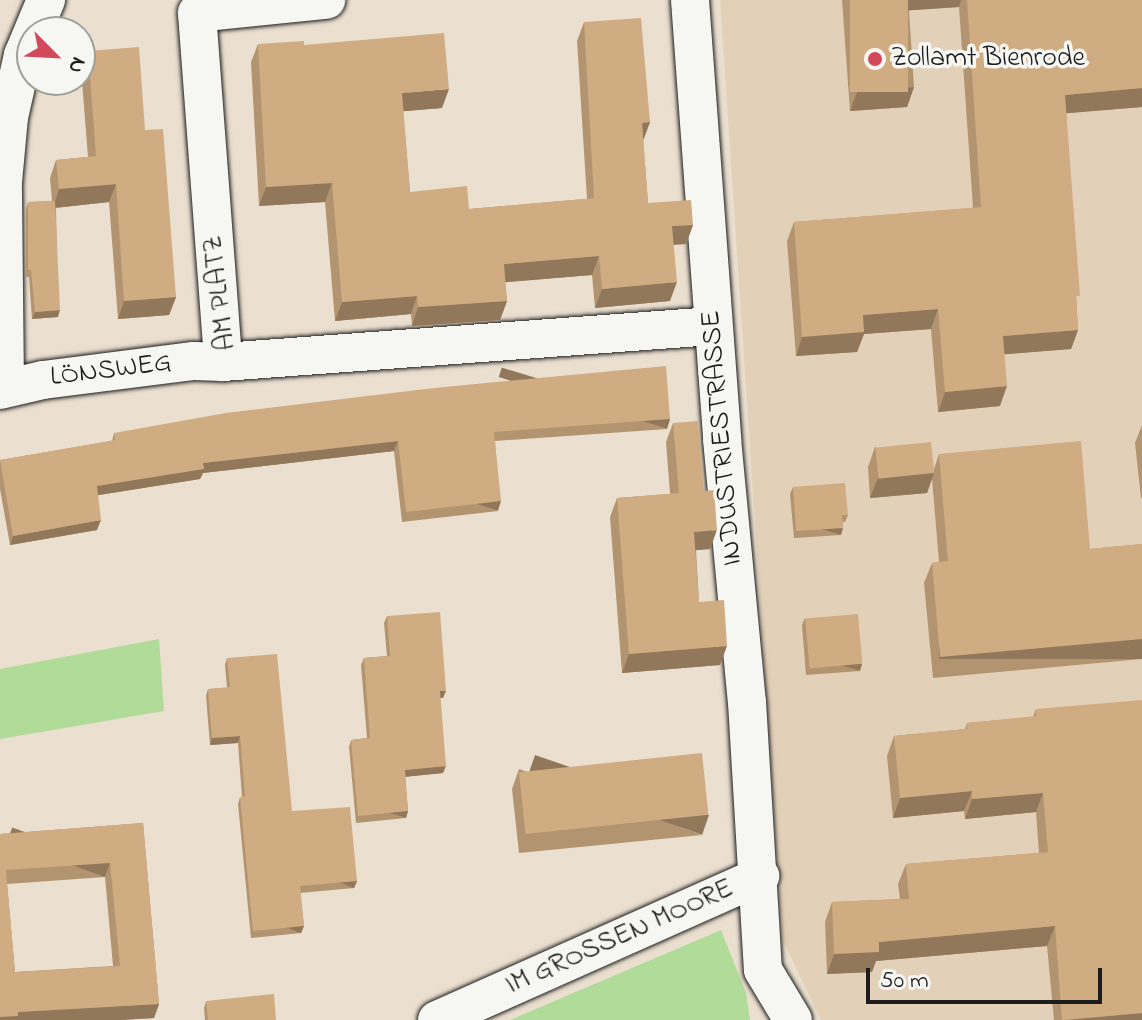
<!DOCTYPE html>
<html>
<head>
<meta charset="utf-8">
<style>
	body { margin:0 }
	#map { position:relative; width:1142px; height:1020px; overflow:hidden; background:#ebe0d0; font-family:"Indie Flower",sans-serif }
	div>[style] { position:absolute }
	.built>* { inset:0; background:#e3d0b9 }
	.green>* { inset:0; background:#b1db98 }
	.roads { filter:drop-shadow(0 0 2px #1c1c1c) drop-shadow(0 0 2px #1c1c1c) }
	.minor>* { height:38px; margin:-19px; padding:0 19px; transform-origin:19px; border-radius:19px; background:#f6f6f2 }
	.wall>* { inset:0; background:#b39470 }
	.shaded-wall>* { inset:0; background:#92785b; transform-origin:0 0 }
	.building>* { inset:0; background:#d0ac82; transform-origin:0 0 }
	.dots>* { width:22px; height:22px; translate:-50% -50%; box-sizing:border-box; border:4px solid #f6f6f2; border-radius:50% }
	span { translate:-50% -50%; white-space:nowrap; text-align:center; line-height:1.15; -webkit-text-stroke:7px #f6f6f2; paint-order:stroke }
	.poi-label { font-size:28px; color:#1c1c1c }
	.left { translate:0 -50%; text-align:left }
	.street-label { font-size:28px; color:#1c1c1c }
	.north { position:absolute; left:16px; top:16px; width:80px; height:80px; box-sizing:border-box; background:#f6f6f2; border:2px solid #9f9f9c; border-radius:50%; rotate:114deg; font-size:22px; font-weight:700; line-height:32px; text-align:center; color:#1c1c1c }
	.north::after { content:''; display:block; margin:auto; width:28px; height:36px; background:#d1495b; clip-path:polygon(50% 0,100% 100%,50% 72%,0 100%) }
	.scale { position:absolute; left:866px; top:968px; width:236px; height:36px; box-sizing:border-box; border:4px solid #1c1c1c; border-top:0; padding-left:10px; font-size:24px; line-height:28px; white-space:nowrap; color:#1c1c1c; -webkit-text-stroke:6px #f6f6f2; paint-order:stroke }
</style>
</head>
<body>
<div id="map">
	<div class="built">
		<div style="clip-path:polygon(720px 0,1142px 0,1142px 1020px,821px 1020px,783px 941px)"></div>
	</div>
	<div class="green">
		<div style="clip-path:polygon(159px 639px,164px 711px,0 739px,0 669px)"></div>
		<div style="clip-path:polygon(721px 930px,746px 993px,750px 1020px,510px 1020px)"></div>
	</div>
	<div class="roads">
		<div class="minor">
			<div style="left:690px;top:0;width:440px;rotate:85.8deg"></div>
			<div style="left:722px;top:439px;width:264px;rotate:84.6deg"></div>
			<div style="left:747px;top:702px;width:268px;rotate:86.6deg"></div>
			<div style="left:763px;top:970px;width:58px;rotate:59deg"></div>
			<div style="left:197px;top:13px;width:350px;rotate:85.7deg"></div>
			<div style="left:223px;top:362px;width:491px;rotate:-4.2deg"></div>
			<div style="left:197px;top:13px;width:130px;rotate:-5.8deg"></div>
			<div style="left:5px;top:387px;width:205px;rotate:-90.6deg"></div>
			<div style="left:3px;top:182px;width:65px;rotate:-84.7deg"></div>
			<div style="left:9px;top:117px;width:64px;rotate:-77.3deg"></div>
			<div style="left:23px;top:55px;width:60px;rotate:-67.3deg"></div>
			<div style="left:0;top:390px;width:44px;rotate:-13.1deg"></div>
			<div style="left:43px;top:380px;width:152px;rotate:-7.2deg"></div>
			<div style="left:194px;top:361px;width:29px;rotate:2deg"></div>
			<div style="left:437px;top:1020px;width:354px;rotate:-24deg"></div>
		</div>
	</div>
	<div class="wall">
		<div style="clip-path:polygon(842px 0,1142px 0,1142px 107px,1066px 113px,1078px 330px,1071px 349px,1004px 354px,1000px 406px,938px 412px,931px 329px,864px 334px,857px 352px,796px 356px,787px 241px,794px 222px,973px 208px,959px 7px,909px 10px,914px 87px,907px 107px,850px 111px)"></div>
		<div style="clip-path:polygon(584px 22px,650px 122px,643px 140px,648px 203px,693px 225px,686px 244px,673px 245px,670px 301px,595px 308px,592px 275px,505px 282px,507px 301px,500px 320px,412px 326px,411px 314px,335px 321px,325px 202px,259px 206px,251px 62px,258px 44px,304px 45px,442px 108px,403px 111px,410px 192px,469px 209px,587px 199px,577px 41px)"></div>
		<div style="clip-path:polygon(88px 51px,145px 130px,176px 297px,169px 315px,118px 319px,109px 202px,56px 208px,58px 317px,32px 319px,29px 277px,26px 277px,26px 209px,28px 202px,52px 201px,50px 178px,56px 160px,88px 157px,81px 69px)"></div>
		<div style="clip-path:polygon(670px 419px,667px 429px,495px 441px,498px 511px,402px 522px,394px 451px,203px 473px,200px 479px,98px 495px,97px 530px,10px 545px,0 489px,0 460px,112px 441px,114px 433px)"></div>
		<div style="clip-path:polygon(673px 423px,704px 491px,710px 549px,696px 550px,699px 602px,720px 665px,622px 673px,610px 517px,617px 498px,670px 494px,666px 442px)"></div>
		<div style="clip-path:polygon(1142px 425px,1142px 498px,1141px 498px,1135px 443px)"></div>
		<div style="clip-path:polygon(875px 447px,934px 469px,939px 454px,1090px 549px,1142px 544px,1142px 659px,933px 678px,924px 583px,932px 563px,939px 562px,932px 478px,927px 493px,870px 498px,868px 467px)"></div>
		<div style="clip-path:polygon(793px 487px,848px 515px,845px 522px,843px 522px,841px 535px,794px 538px,790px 494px)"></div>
		<div style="clip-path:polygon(387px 616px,443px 698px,440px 698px,443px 773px,405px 777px,408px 811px,406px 818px,356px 823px,349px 747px,351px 740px,367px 738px,361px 665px,364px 658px,387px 656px,384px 623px)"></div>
		<div style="clip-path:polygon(805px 618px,860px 671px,806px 675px,802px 625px)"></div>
		<div style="clip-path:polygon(227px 658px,292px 811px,357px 881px,354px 888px,300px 893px,304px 926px,301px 933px,251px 938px,238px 804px,240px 797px,242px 797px,238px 743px,210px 745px,206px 696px,208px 689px,227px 688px,225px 665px)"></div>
		<div style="clip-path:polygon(1036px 709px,1142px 1020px,1054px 1020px,1047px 946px,876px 961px,872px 972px,827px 974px,825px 922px,832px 902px,900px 899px,898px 884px,906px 864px,1039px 853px,1036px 812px,965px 819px,964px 811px,893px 818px,887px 756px,894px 736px,965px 729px,967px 723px,1033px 717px)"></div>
		<div style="clip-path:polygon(519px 769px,702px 835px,519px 853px,512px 789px)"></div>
		<div style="clip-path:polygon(evenodd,143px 823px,159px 1004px,154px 1018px,120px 1020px,0 1020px,0 834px,143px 823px,105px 877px,113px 966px,15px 972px,7px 884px,105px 877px)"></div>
		<div style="clip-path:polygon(206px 1001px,276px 1020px,205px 1020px,204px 1008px)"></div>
	</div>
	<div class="shaded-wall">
		<div style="clip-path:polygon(905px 0,961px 0,959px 7px,901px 11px)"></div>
		<div style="clip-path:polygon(914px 87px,907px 107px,850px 111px,857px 92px)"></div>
		<div style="clip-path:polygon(1142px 88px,1142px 107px,1058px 114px,1065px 95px)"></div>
		<div style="clip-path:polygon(449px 89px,442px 108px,395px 112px,402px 93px)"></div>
		<div style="clip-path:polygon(650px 122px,643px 141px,642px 123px)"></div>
		<div style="clip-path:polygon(332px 183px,325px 202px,259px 206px,266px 187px)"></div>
		<div style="clip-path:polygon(116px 184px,109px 202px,53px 208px,59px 189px)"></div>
		<div style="clip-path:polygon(693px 225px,686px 244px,665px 245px,672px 226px)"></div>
		<div style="clip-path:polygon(599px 256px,592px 275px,497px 283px,504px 264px)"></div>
		<div style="clip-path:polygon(677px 282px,670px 301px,595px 308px,602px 289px)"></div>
		<div style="clip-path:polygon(417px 296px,411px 314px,335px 321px,342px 302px)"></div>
		<div style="clip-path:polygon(176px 297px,169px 315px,118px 319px,124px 301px)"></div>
		<div style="clip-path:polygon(507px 301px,500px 320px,412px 326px,418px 307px)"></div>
		<div style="clip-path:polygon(938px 309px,931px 329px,864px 334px,857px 352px,796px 356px,802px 337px,863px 315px)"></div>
		<div style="clip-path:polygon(60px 310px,58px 317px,32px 319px,35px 312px)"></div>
		<div style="clip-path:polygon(1078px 330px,1071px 349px,996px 355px,1003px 336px)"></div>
		<div style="clip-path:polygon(1007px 386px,1000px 406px,938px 412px,945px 392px)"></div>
		<div style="left:670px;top:419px;width:10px;height:176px;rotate:107deg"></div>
		<div style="clip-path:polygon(398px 441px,394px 451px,203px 473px,200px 479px,93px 496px,97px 486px,203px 463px)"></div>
		<div style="clip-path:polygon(934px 473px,927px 493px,870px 498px,878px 478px)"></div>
		<div style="left:501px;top:501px;width:10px;height:96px;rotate:107deg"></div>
		<div style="clip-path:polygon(101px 520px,97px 530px,10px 545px,13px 536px)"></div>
		<div style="left:843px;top:528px;width:7px;height:47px;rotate:106deg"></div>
		<div style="clip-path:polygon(717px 530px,710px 549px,687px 551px,694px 532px)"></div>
		<div style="left:1142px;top:639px;width:20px;height:203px;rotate:90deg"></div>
		<div style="clip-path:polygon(727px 646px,720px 665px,622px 673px,629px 654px)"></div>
		<div style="left:862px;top:664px;width:7px;height:54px;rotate:106deg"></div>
		<div style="clip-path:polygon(440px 691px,446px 691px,443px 698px,437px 698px)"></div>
		<div style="clip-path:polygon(240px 736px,238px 743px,210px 745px,212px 738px)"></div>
		<div style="clip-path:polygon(446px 766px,443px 773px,402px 777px,405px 770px)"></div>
		<div style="clip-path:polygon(972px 791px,964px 811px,893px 818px,900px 798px)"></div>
		<div style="clip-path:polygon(1043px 793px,1036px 812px,965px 819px,972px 799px)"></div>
		<div style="left:408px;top:811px;width:7px;height:50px;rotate:106deg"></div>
		<div style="left:709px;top:815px;width:21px;height:184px;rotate:109deg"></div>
		<div style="left:110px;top:863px;width:15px;height:104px;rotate:110deg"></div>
		<div style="left:357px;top:881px;width:8px;height:57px;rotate:113deg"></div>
		<div style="left:304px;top:926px;width:8px;height:51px;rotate:113deg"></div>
		<div style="clip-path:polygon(1055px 926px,1047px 946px,876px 961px,872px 972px,827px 974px,834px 954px,879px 942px)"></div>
		<div style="clip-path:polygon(159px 1004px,154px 1018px,120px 1020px,0 1020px,0 1017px,18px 1012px)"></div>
		<div style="clip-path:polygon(1142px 1013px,1142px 1020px,1068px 1020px)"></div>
	</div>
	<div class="building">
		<div style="left:850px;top:0;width:58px;height:92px"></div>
		<div style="clip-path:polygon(967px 0,1142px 0,1142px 88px,1065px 95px,1080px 296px,1076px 296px,1078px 330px,1003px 336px,1007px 386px,945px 392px,938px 309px,863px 315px,864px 332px,802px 337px,794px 222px,981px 207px)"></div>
		<div style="clip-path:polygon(641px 18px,650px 122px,642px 123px,648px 203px,691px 200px,693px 225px,672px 226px,677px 282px,602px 289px,599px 256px,504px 264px,507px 301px,418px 307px,417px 296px,342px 302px,332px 183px,266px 187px,258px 44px,304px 41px,304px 45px,444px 33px,449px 89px,402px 93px,410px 192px,467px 186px,469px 209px,594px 198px,584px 22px)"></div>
		<div style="clip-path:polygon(139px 47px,145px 130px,163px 129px,176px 297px,124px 301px,116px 184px,59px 189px,56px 160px,96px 156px,88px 51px)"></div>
		<div style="clip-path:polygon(55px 201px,60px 310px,35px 312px,31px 270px,28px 270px,28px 202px)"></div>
		<div style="clip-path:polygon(666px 366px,670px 419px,494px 432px,501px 501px,406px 512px,398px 441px,203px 463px,204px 469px,97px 486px,101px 520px,13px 536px,0 460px,115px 440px,114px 433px,226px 413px,434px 388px)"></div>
		<div style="clip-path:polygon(698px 421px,704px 491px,714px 490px,717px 530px,694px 532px,699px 602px,724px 600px,727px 646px,629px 654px,617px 498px,679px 493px,673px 423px)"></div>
		<div style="clip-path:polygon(1081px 441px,1090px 549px,1142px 544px,1142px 639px,940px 657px,932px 563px,948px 561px,939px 454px)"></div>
		<div style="left:931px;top:442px;width:31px;height:56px;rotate:84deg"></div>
		<div style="clip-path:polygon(845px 483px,848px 515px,842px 515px,843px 528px,796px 531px,793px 487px)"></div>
		<div style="clip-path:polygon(440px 612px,446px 691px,440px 691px,446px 766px,405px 770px,408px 811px,358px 816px,351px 740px,370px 738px,364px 658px,390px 656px,387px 616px)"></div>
		<div style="left:858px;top:614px;width:50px;height:53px;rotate:85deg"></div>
		<div style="clip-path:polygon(277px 654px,292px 811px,350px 807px,357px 881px,300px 886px,304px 926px,253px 931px,240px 797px,245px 796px,240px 736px,212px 738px,208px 689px,230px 687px,227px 658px)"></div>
		<div style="clip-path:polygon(1142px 700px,1142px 1013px,1062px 1020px,1055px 926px,879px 942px,879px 952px,834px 954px,832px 902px,909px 899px,906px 864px,1048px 852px,1043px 793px,972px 799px,972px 791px,900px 798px,894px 736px,967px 729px,967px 723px,1036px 716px,1036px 709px)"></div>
		<div style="left:702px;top:753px;width:62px;height:184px;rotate:84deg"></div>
		<div style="clip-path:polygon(evenodd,143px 823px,159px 1004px,18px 1012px,18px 1016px,0 1017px,0 834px,143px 823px,110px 863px,120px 966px,15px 972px,6px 870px,110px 863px)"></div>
		<div style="clip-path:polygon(274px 994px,276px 1020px,208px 1020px,206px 1001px)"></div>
	</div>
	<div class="dots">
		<div style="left:875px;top:59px;background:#d1495b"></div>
	</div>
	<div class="poi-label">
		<span class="left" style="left:891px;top:59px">Zollamt Bienrode</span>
	</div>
	<div class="street-label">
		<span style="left:221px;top:293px;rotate:-97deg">AM PLATZ</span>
		<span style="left:111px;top:371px;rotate:-7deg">LÖNSWEG</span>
		<span style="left:723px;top:438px;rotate:-95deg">INDUSTRIESTRASSE</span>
		<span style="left:620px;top:938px;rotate:-24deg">IM GROSSEN MOORE</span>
	</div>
	<div class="north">N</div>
	<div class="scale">50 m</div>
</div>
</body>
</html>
